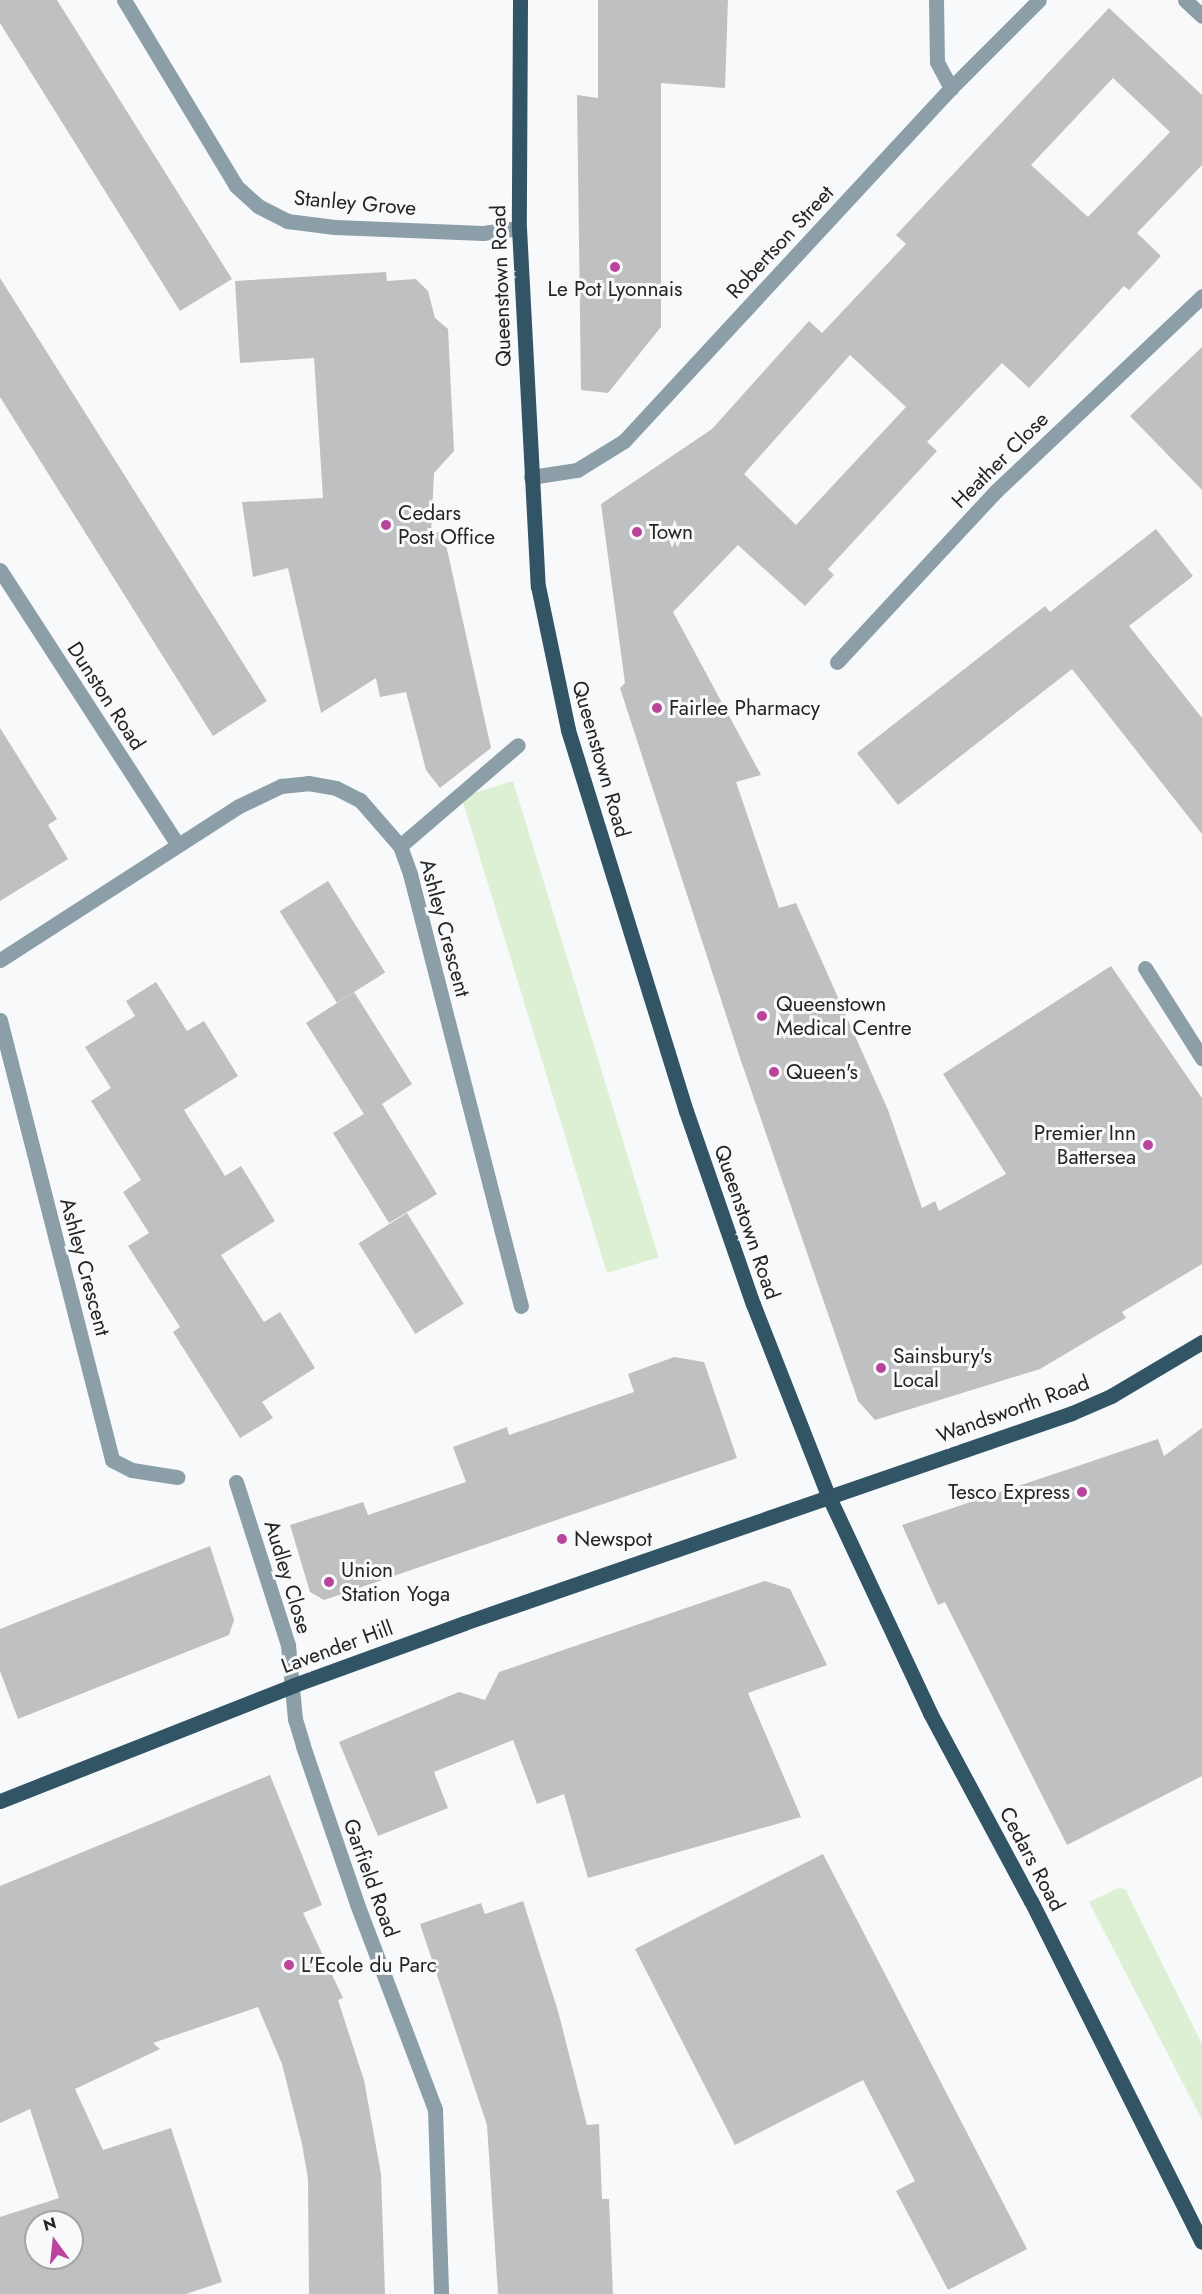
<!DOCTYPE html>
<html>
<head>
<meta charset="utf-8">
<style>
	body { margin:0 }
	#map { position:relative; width:1202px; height:2294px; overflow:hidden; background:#f8f9fb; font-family:Jost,sans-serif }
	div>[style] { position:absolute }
	.green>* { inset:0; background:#ddf0d3; transform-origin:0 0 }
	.building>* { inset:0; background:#bfc0c2; transform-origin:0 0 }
	.minor>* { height:15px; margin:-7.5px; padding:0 7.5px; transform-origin:7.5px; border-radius:7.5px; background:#8c9fa9 }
	.major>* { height:15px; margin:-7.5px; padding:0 7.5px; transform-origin:7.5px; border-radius:7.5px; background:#325566 }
	.dots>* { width:16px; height:16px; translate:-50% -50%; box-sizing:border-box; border:3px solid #f8f9fb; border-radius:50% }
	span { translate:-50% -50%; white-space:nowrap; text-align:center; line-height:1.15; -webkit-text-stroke:6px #f8f9fb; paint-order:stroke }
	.street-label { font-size:21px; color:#242424 }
	.poi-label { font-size:21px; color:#242424 }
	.left { translate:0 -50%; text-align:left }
	.right { translate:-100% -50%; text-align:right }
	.north { position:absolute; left:24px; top:2210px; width:60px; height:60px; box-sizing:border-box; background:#f8f9fb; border:2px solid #a3a4a5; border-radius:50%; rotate:345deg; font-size:16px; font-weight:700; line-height:24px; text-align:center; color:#242424 }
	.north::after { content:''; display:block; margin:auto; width:21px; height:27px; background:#ba449c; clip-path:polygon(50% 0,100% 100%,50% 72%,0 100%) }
</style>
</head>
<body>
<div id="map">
	<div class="green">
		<div style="left:513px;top:781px;width:498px;height:54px;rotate:73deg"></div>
		<div style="clip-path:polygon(1118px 1888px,1125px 1889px,1202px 2044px,1202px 2120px,1089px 1902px)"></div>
	</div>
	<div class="building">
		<div style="clip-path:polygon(0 0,57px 0,232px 279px,180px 311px,0 23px)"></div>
		<div style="clip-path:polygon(598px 0,728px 0,725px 88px,661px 83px,661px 327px,608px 393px,581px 390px,577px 95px,598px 98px)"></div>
		<div style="clip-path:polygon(evenodd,1109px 8px,1202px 95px,1202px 165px,1137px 233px,1161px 256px,1129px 290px,1124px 286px,1029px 388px,1002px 363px,927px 442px,937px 451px,828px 569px,834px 575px,805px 606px,738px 545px,673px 612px,761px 775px,736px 782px,779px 908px,796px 903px,888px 1110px,922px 1208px,935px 1201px,939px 1211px,1006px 1174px,943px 1074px,1111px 966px,1202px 1098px,1202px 1264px,1122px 1312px,1126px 1318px,1040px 1369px,875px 1420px,858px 1401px,740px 1058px,620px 688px,625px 683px,601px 504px,712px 429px,809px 321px,822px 333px,906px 244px,896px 235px,1109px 8px,1113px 78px,1170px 132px,1088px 217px,1031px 165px,1113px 78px,1109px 8px,850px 355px,906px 407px,796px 525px,744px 474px,850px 355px)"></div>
		<div style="clip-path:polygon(386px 272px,387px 281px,416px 279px,428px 291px,435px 318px,448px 329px,454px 451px,434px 473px,431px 534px,443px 531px,491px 748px,440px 788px,426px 770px,406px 692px,380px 697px,376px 678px,321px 713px,288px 568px,253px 577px,242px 502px,323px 498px,314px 358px,240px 363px,235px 281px)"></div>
		<div style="clip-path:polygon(0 278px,267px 701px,213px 736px,0 397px)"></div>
		<div style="clip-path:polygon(1202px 347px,1202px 490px,1130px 416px)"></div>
		<div style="clip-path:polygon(1156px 529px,1193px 576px,1129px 626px,1202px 718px,1202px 834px,1072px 669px,898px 805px,857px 753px,1045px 606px,1050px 612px)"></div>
		<div style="clip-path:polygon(0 728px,57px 819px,48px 825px,68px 859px,0 901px)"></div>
		<div style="left:328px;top:881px;width:108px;height:57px;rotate:58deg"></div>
		<div style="clip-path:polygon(156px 982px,187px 1031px,204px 1021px,238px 1076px,184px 1110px,225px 1176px,241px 1166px,275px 1221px,221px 1255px,264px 1322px,280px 1312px,315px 1368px,262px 1402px,273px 1418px,240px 1438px,173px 1332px,180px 1327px,128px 1246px,149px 1233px,123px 1192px,141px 1180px,91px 1101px,111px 1088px,85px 1047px,135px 1016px,126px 1001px)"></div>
		<div style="clip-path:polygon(354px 992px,412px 1084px,382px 1104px,437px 1194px,389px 1223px,333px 1133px,364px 1114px,306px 1023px)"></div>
		<div style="left:407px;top:1213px;width:107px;height:57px;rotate:58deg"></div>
		<div style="clip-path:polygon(674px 1357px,704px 1362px,737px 1458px,324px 1600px,310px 1592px,290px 1525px,363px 1502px,368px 1515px,466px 1482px,453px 1447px,507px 1427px,509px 1435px,634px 1392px,628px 1374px)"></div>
		<div style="clip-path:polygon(1202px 1428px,1202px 1776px,1067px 1845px,945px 1602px,938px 1605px,902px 1525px,1158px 1439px,1164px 1456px)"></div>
		<div style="clip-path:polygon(210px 1546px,234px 1620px,229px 1635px,18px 1719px,0 1671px,0 1629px)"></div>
		<div style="clip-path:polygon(765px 1581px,790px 1589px,827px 1665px,748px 1693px,801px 1817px,588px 1878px,564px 1794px,537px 1804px,513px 1740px,434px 1772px,448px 1808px,378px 1836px,339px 1742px,459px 1692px,485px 1700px,499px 1672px)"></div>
		<div style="clip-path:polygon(evenodd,270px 1775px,322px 1905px,303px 1913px,343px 1998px,338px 2000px,364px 2080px,381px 2174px,385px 2294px,309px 2294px,308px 2179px,302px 2144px,282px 2064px,258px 2007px,153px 2043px,160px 2049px,75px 2089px,103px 2150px,171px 2128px,222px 2282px,186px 2294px,0 2294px,0 2217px,59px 2198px,30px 2109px,0 2123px,0 1886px,270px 1775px,36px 2222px,72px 2222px,72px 2258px,36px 2258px,36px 2222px)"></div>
		<div style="clip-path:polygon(823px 1854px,1027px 2249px,948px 2290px,896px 2191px,915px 2181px,863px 2080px,735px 2145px,635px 1949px)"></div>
		<div style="clip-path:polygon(523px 1901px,558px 2011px,587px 2125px,599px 2124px,602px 2199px,609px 2199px,613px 2294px,498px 2294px,487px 2125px,420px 1924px,481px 1903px,485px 1914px)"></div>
	</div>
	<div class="minor">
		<div style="left:124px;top:0;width:217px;rotate:58.9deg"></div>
		<div style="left:236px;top:186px;width:30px;rotate:42deg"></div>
		<div style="left:258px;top:206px;width:33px;rotate:27deg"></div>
		<div style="left:287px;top:221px;width:48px;rotate:7.1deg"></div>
		<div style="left:335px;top:227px;width:148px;rotate:2.3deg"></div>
		<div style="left:483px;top:233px;width:36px;rotate:-8deg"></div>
		<div style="left:936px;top:0;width:62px;rotate:89.1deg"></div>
		<div style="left:937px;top:62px;width:30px;rotate:62deg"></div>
		<div style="left:1185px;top:0;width:23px;rotate:43deg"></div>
		<div style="left:531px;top:477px;width:47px;rotate:-8.7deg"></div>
		<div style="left:577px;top:470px;width:55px;rotate:-31.7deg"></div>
		<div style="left:624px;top:441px;width:481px;rotate:-47.2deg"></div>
		<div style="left:951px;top:88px;width:124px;rotate:-45deg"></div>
		<div style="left:0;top:570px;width:326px;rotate:57.1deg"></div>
		<div style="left:837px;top:662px;width:233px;rotate:-47.1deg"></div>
		<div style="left:996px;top:491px;width:284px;rotate:-43.4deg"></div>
		<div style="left:400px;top:846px;width:155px;rotate:-40.6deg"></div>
		<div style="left:0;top:960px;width:284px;rotate:-32.8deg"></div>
		<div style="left:239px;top:806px;width:47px;rotate:-25.5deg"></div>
		<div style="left:281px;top:786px;width:27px;rotate:-6deg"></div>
		<div style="left:308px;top:783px;width:28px;rotate:10deg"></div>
		<div style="left:336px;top:788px;width:27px;rotate:27deg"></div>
		<div style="left:360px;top:800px;width:61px;rotate:49deg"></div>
		<div style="left:400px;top:846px;width:30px;rotate:70deg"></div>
		<div style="left:410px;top:874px;width:446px;rotate:75.6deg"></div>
		<div style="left:1145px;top:968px;width:107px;rotate:57.7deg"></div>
		<div style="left:0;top:1020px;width:454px;rotate:75.7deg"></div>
		<div style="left:112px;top:1460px;width:22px;rotate:27deg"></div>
		<div style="left:132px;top:1470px;width:46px;rotate:8.8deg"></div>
		<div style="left:236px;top:1482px;width:171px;rotate:72.3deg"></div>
		<div style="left:288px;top:1645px;width:74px;rotate:84.6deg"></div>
		<div style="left:295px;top:1719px;width:28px;rotate:73deg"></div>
		<div style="left:303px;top:1746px;width:167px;rotate:71.1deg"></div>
		<div style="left:357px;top:1904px;width:219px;rotate:69.2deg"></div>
		<div style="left:435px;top:2109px;width:185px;rotate:88.1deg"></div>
	</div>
	<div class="major">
		<div style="left:520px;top:0;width:228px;rotate:90.3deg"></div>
		<div style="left:519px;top:228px;width:359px;rotate:87deg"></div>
		<div style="left:538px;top:586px;width:147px;rotate:78.2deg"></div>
		<div style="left:568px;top:730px;width:399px;rotate:72.8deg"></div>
		<div style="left:686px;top:1111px;width:204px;rotate:70.9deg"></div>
		<div style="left:753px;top:1304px;width:205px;rotate:68.6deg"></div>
		<div style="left:828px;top:1495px;width:241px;rotate:64.9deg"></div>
		<div style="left:930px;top:1713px;width:213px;rotate:61.8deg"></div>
		<div style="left:1031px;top:1901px;width:381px;rotate:63.4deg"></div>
		<div style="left:0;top:1801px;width:316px;rotate:-21.5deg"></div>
		<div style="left:294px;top:1685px;width:181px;rotate:-20deg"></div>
		<div style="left:464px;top:1623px;width:643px;rotate:-19.05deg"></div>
		<div style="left:1072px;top:1413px;width:43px;rotate:-23.6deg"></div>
		<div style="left:1111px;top:1396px;width:106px;rotate:-30.7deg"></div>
	</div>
	<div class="dots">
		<div style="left:615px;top:267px;background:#ba449c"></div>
		<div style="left:386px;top:525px;background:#ba449c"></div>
		<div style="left:637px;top:532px;background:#ba449c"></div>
		<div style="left:657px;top:708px;background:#ba449c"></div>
		<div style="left:762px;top:1016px;background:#ba449c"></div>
		<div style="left:774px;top:1072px;background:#ba449c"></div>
		<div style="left:1148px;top:1145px;background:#ba449c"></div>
		<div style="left:881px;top:1368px;background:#ba449c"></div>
		<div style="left:1082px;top:1492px;background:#ba449c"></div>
		<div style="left:562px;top:1539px;background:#ba449c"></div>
		<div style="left:329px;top:1582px;background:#ba449c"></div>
		<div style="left:289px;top:1965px;background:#ba449c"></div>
	</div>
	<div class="street-label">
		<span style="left:355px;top:203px;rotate:5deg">Stanley Grove</span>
		<span style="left:780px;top:242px;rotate:-47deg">Robertson Street</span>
		<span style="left:501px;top:286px;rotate:-92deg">Queenstown Road</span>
		<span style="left:1000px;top:460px;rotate:-45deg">Heather Close</span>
		<span style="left:106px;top:696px;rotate:57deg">Dunston Road</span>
		<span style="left:601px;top:759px;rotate:74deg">Queenstown Road</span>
		<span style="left:445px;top:928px;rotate:75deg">Ashley Crescent</span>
		<span style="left:747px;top:1222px;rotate:71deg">Queenstown Road</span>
		<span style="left:85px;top:1267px;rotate:75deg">Ashley Crescent</span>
		<span style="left:1013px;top:1409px;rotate:-20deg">Wandsworth Road</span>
		<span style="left:288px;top:1577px;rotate:73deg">Audley Close</span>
		<span style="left:337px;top:1647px;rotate:-20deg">Lavender Hill</span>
		<span style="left:1032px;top:1859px;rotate:62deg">Cedars Road</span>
		<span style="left:371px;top:1878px;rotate:70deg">Garfield Road</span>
	</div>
	<div class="poi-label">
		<span style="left:615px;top:289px">Le Pot Lyonnais</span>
		<span class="left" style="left:398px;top:525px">Cedars<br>Post Office</span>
		<span class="left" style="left:649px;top:532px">Town</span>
		<span class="left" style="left:669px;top:708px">Fairlee Pharmacy</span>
		<span class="left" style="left:776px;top:1016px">Queenstown<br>Medical Centre</span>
		<span class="left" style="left:786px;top:1072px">Queen's</span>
		<span class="right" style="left:1136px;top:1145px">Premier Inn<br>Battersea</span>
		<span class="left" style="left:893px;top:1368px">Sainsbury's<br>Local</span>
		<span class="right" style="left:1070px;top:1492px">Tesco Express</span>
		<span class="left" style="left:574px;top:1539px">Newspot</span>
		<span class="left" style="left:341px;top:1582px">Union<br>Station Yoga</span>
		<span class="left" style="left:301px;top:1965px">L'Ecole du Parc</span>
	</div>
	<div class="north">N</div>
</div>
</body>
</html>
